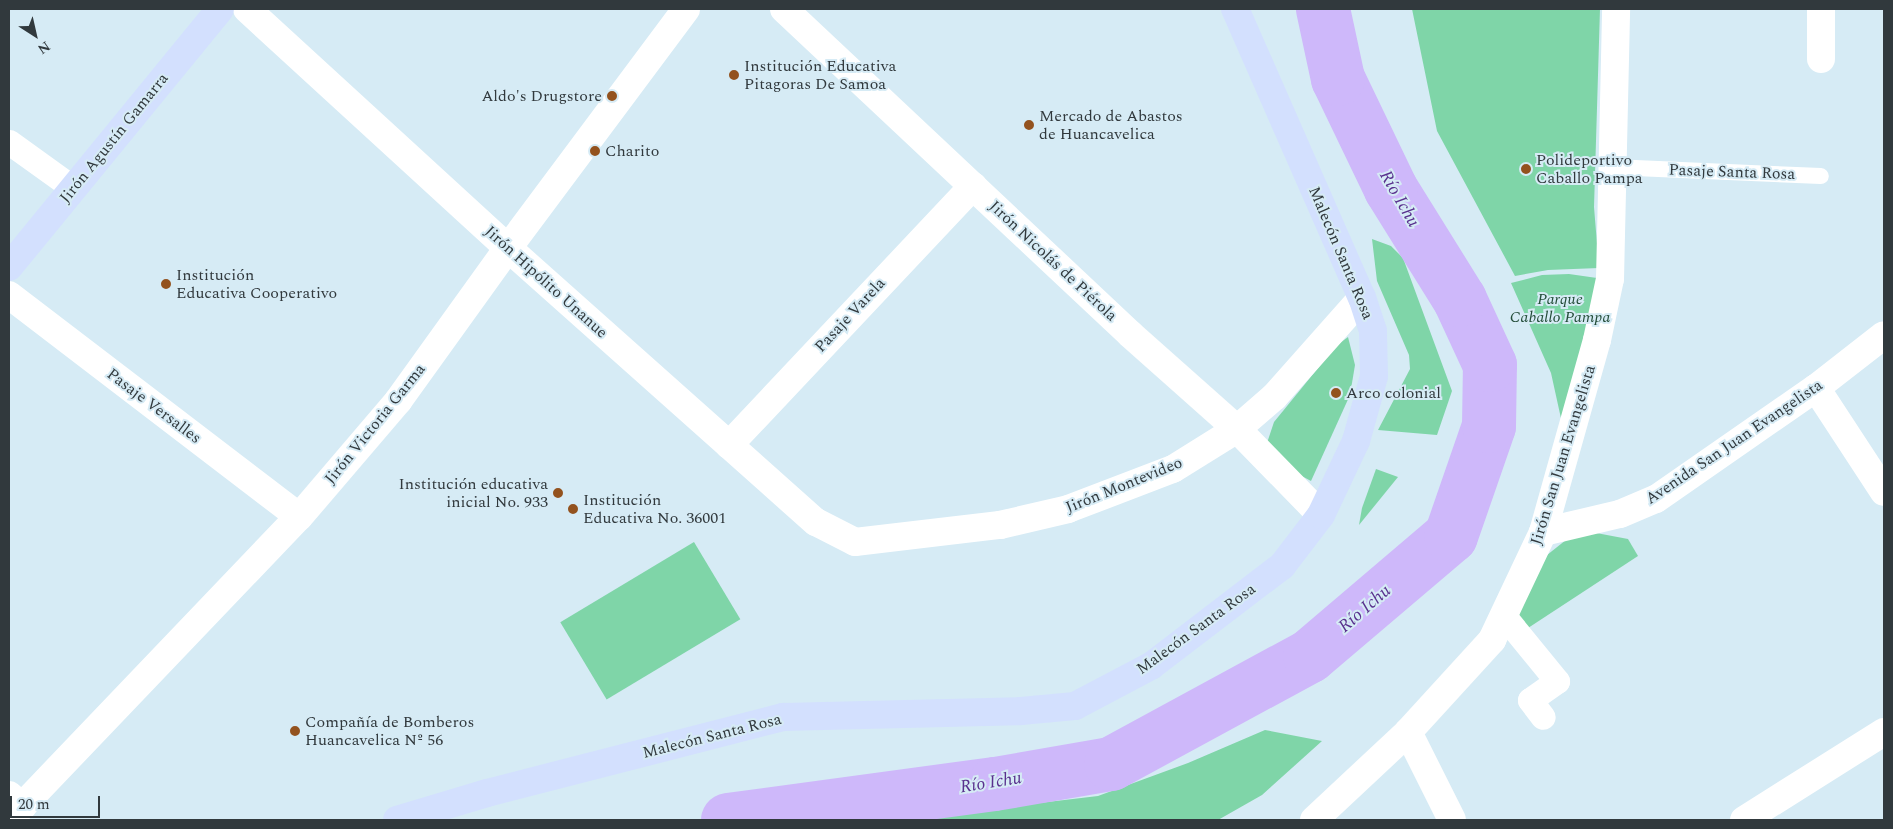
<!DOCTYPE html>
<html>
<head>
<meta charset="utf-8">
<style>
	body { margin:0 }
	#map { position:relative; width:1893px; height:829px; overflow:hidden; background:#d6ebf5; font-family:Spectral,serif }
	div>[style] { position:absolute }
	.green>* { inset:0; background:#7fd5a8; transform-origin:0 0 }
	.river>* { height:54px; margin:-27px; padding:0 27px; transform-origin:27px; border-radius:27px; background:#ceb8fa }
	.service>* { height:16px; margin:-8px; padding:0 8px; transform-origin:8px; border-radius:8px; background:#fff }
	.pedestrian>* { height:25px; margin:-12.5px; padding:0 12.5px; transform-origin:12.5px; border-radius:12.5px; background:#fff }
	.minor>* { height:28px; margin:-14px; padding:0 14px; transform-origin:14px; border-radius:14px; background:#fff }
	.secondary>* { height:28px; margin:-14px; padding:0 14px; transform-origin:14px; border-radius:14px; background:#d3e0fe }
	.dots>* { width:14px; height:14px; translate:-50% -50%; box-sizing:border-box; border:2px solid #d6ebf5; border-radius:50% }
	span { translate:-50% -50%; white-space:nowrap; text-align:center; line-height:1.15; -webkit-text-stroke:4px #d6ebf5; paint-order:stroke }
	.poi-label { font-size:16px; color:#31393d }
	.left { translate:0 -50%; text-align:left }
	.right { translate:-100% -50%; text-align:right }
	.street-label { font-size:16px; color:#31393d }
	.park-label { font-size:16px; color:#234c38; font-style:italic }
	.water-label { font-size:18px; color:#59318e; font-style:italic }
	.frame { position:absolute; inset:0; border:10px solid #31393d; pointer-events:none }
	.north { position:absolute; left:10px; top:10px; width:50px; height:50px; -webkit-text-stroke:4px #d6ebf5; paint-order:stroke; rotate:145deg; font-size:14px; font-weight:700; line-height:20px; text-align:center; color:#31393d }
	.north::after { content:''; display:block; margin:auto; width:18px; height:22px; background:#31393d; clip-path:polygon(50% 0,100% 100%,50% 72%,0 100%) }
	.scale { position:absolute; left:10px; top:796px; width:90px; height:22px; box-sizing:border-box; border:2px solid #31393d; border-top:0; padding-left:6px; font-size:15px; line-height:18px; white-space:nowrap; color:#31393d; -webkit-text-stroke:4px #d6ebf5; paint-order:stroke }
</style>
</head>
<body>
<div id="map">
	<div class="green">
		<div style="clip-path:polygon(1412px 9px,1600px 9px,1594px 207px,1599px 268px,1548px 270px,1515px 276px,1437px 131px)"></div>
		<div style="clip-path:polygon(1372px 239px,1391px 246px,1403px 258px,1452px 391px,1437px 435px,1378px 430px,1410px 369px,1409px 355px,1377px 281px)"></div>
		<div style="clip-path:polygon(1569px 274px,1597px 278px,1595px 308px,1562px 423px,1551px 373px,1511px 283px,1542px 275px)"></div>
		<div style="clip-path:polygon(1348px 337px,1355px 365px,1350px 395px,1311px 481px,1296px 473px,1267px 443px,1274px 422px,1336px 346px)"></div>
		<div style="clip-path:polygon(1376px 469px,1398px 477px,1359px 525px,1362px 508px)"></div>
		<div style="clip-path:polygon(1591px 532px,1628px 539px,1638px 556px,1525px 630px,1517px 612px,1542px 559px,1571px 536px)"></div>
		<div style="left:694px;top:542px;width:90px;height:156px;rotate:59deg"></div>
		<div style="clip-path:polygon(1265px 730px,1322px 741px,1262px 795px,1218px 820px,896px 820px,1098px 796px,1188px 763px)"></div>
	</div>
	<div class="river">
		<div style="left:728px;top:820px;width:269px;rotate:-7.7deg"></div>
		<div style="left:995px;top:784px;width:118px;rotate:-9.8deg"></div>
		<div style="left:1111px;top:764px;width:226px;rotate:-28.5deg"></div>
		<div style="left:1310px;top:656px;width:185px;rotate:-40.4deg"></div>
		<div style="left:1451px;top:536px;width:116px;rotate:-70.9deg"></div>
		<div style="left:1489px;top:426px;width:61px;rotate:-89.1deg"></div>
		<div style="left:1490px;top:365px;width:72px;rotate:-114.8deg"></div>
		<div style="left:1460px;top:300px;width:131px;rotate:-121.9deg"></div>
		<div style="left:1391px;top:189px;width:122px;rotate:-115.7deg"></div>
		<div style="left:1338px;top:79px;width:72px;rotate:-102.1deg"></div>
	</div>
	<div class="service">
		<div style="left:1612px;top:167px;width:209px;rotate:2.5deg"></div>
	</div>
	<div class="pedestrian">
		<div style="left:9px;top:142px;width:79px;rotate:35.7deg"></div>
		<div style="left:1504px;top:616px;width:84px;rotate:50.8deg"></div>
		<div style="left:1557px;top:681px;width:33px;rotate:145deg"></div>
		<div style="left:1530px;top:700px;width:21px;rotate:53deg"></div>
		<div style="left:9px;top:793px;width:20px;rotate:41deg"></div>
	</div>
	<div class="minor">
		<div style="left:247px;top:9px;width:354px;rotate:42.5deg"></div>
		<div style="left:508px;top:248px;width:412px;rotate:41.7deg"></div>
		<div style="left:816px;top:522px;width:44px;rotate:27.1deg"></div>
		<div style="left:855px;top:542px;width:146px;rotate:-6.7deg"></div>
		<div style="left:1000px;top:525px;width:70px;rotate:-13.2deg"></div>
		<div style="left:1068px;top:509px;width:112px;rotate:-20.9deg"></div>
		<div style="left:1173px;top:469px;width:75px;rotate:-32deg"></div>
		<div style="left:1237px;top:429px;width:49px;rotate:-40.9deg"></div>
		<div style="left:1274px;top:397px;width:132px;rotate:-48.4deg"></div>
		<div style="left:784px;top:9px;width:475px;rotate:43.2deg"></div>
		<div style="left:1130px;top:334px;width:143px;rotate:41.6deg"></div>
		<div style="left:1237px;top:429px;width:120px;rotate:45.7deg"></div>
		<div style="left:1821px;top:59px;width:50px;rotate:-90deg"></div>
		<div style="left:9px;top:295px;width:365px;rotate:37.4deg"></div>
		<div style="left:1816px;top:388px;width:124px;rotate:56.8deg"></div>
		<div style="left:729px;top:445px;width:356px;rotate:-46.7deg"></div>
		<div style="left:1543px;top:532px;width:79px;rotate:-13.2deg"></div>
		<div style="left:1620px;top:514px;width:39px;rotate:-23deg"></div>
		<div style="left:1656px;top:499px;width:195px;rotate:-34.8deg"></div>
		<div style="left:1816px;top:388px;width:86px;rotate:-37.9deg"></div>
		<div style="left:1408px;top:732px;width:98px;rotate:63.4deg"></div>
		<div style="left:9px;top:820px;width:419px;rotate:-46.3deg"></div>
		<div style="left:299px;top:517px;width:153px;rotate:-49.5deg"></div>
		<div style="left:398px;top:401px;width:188px;rotate:-54.3deg"></div>
		<div style="left:508px;top:248px;width:298px;rotate:-53.3deg"></div>
		<div style="left:1314px;top:820px;width:129px;rotate:-43.1deg"></div>
		<div style="left:1408px;top:732px;width:125px;rotate:-47.6deg"></div>
		<div style="left:1492px;top:640px;width:119px;rotate:-64.7deg"></div>
		<div style="left:1543px;top:532px;width:199px;rotate:-74.3deg"></div>
		<div style="left:1597px;top:340px;width:62px;rotate:-78deg"></div>
		<div style="left:1610px;top:279px;width:270px;rotate:-88.7deg"></div>
		<div style="left:1744px;top:820px;width:165px;rotate:-32.2deg"></div>
	</div>
	<div class="secondary">
		<div style="left:9px;top:267px;width:333px;rotate:-50.7deg"></div>
		<div style="left:397px;top:820px;width:94px;rotate:-16.7deg"></div>
		<div style="left:487px;top:793px;width:306px;rotate:-14.4deg"></div>
		<div style="left:783px;top:717px;width:238px;rotate:-1.4deg"></div>
		<div style="left:1021px;top:711px;width:54px;rotate:-5.3deg"></div>
		<div style="left:1075px;top:706px;width:86px;rotate:-27.8deg"></div>
		<div style="left:1151px;top:666px;width:165px;rotate:-37.4deg"></div>
		<div style="left:1282px;top:566px;width:64px;rotate:-52.6deg"></div>
		<div style="left:1321px;top:515px;width:82px;rotate:-64.7deg"></div>
		<div style="left:1356px;top:441px;width:67px;rotate:-74.5deg"></div>
		<div style="left:1374px;top:376px;width:45px;rotate:-91.3deg"></div>
		<div style="left:1373px;top:331px;width:35px;rotate:-108deg"></div>
		<div style="left:1362px;top:298px;width:316px;rotate:-113.7deg"></div>
	</div>
	<div class="dots">
		<div style="left:734px;top:75px;background:#93521e"></div>
		<div style="left:612px;top:96px;background:#93521e"></div>
		<div style="left:1029px;top:125px;background:#93521e"></div>
		<div style="left:595px;top:151px;background:#93521e"></div>
		<div style="left:1526px;top:169px;background:#93521e"></div>
		<div style="left:166px;top:284px;background:#93521e"></div>
		<div style="left:1336px;top:393px;background:#93521e"></div>
		<div style="left:558px;top:493px;background:#93521e"></div>
		<div style="left:573px;top:509px;background:#93521e"></div>
		<div style="left:295px;top:731px;background:#93521e"></div>
	</div>
	<div class="poi-label">
		<span class="left" style="left:744px;top:75px">Institución Educativa<br>Pitagoras De Samoa</span>
		<span class="right" style="left:602px;top:96px">Aldo's Drugstore</span>
		<span class="left" style="left:1039px;top:125px">Mercado de Abastos<br>de Huancavelica</span>
		<span class="left" style="left:605px;top:151px">Charito</span>
		<span class="left" style="left:1536px;top:169px">Polideportivo<br>Caballo Pampa</span>
		<span class="left" style="left:176px;top:284px">Institución<br>Educativa Cooperativo</span>
		<span class="left" style="left:1346px;top:393px">Arco colonial</span>
		<span class="right" style="left:548px;top:493px">Institución educativa<br>inicial No. 933</span>
		<span class="left" style="left:583px;top:509px">Institución<br>Educativa No. 36001</span>
		<span class="left" style="left:305px;top:731px">Compañía de Bomberos<br>Huancavelica Nº 56</span>
	</div>
	<div class="street-label">
		<span style="left:114px;top:138px;rotate:-51deg">Jirón Agustín Gamarra</span>
		<span style="left:1732px;top:172px;rotate:2deg">Pasaje Santa Rosa</span>
		<span style="left:1341px;top:253px;rotate:67deg">Malecón Santa Rosa</span>
		<span style="left:1053px;top:261px;rotate:43deg">Jirón Nicolás de Piérola</span>
		<span style="left:546px;top:282px;rotate:42deg">Jirón Hipólito Unanue</span>
		<span style="left:850px;top:315px;rotate:-47deg">Pasaje Varela</span>
		<span style="left:154px;top:406px;rotate:37deg">Pasaje Versalles</span>
		<span style="left:375px;top:424px;rotate:-51deg">Jirón Victoria Garma</span>
		<span style="left:1734px;top:442px;rotate:-34deg">Avenida San Juan Evangelista</span>
		<span style="left:1563px;top:455px;rotate:-73deg">Jirón San Juan Evangelista</span>
		<span style="left:1124px;top:485px;rotate:-22deg">Jirón Montevideo</span>
		<span style="left:1196px;top:629px;rotate:-36deg">Malecón Santa Rosa</span>
		<span style="left:712px;top:736px;rotate:-14deg">Malecón Santa Rosa</span>
	</div>
	<div class="park-label">
		<span style="left:1560px;top:308px">Parque<br>Caballo Pampa</span>
	</div>
	<div class="water-label">
		<span style="left:1399px;top:199px;rotate:60deg">Río Ichu</span>
		<span style="left:1365px;top:609px;rotate:-41deg">Río Ichu</span>
		<span style="left:991px;top:783px;rotate:-9deg">Río Ichu</span>
	</div>
	<div class="frame"></div>
	<div class="north">N</div>
	<div class="scale">20 m</div>
</div>
</body>
</html>
